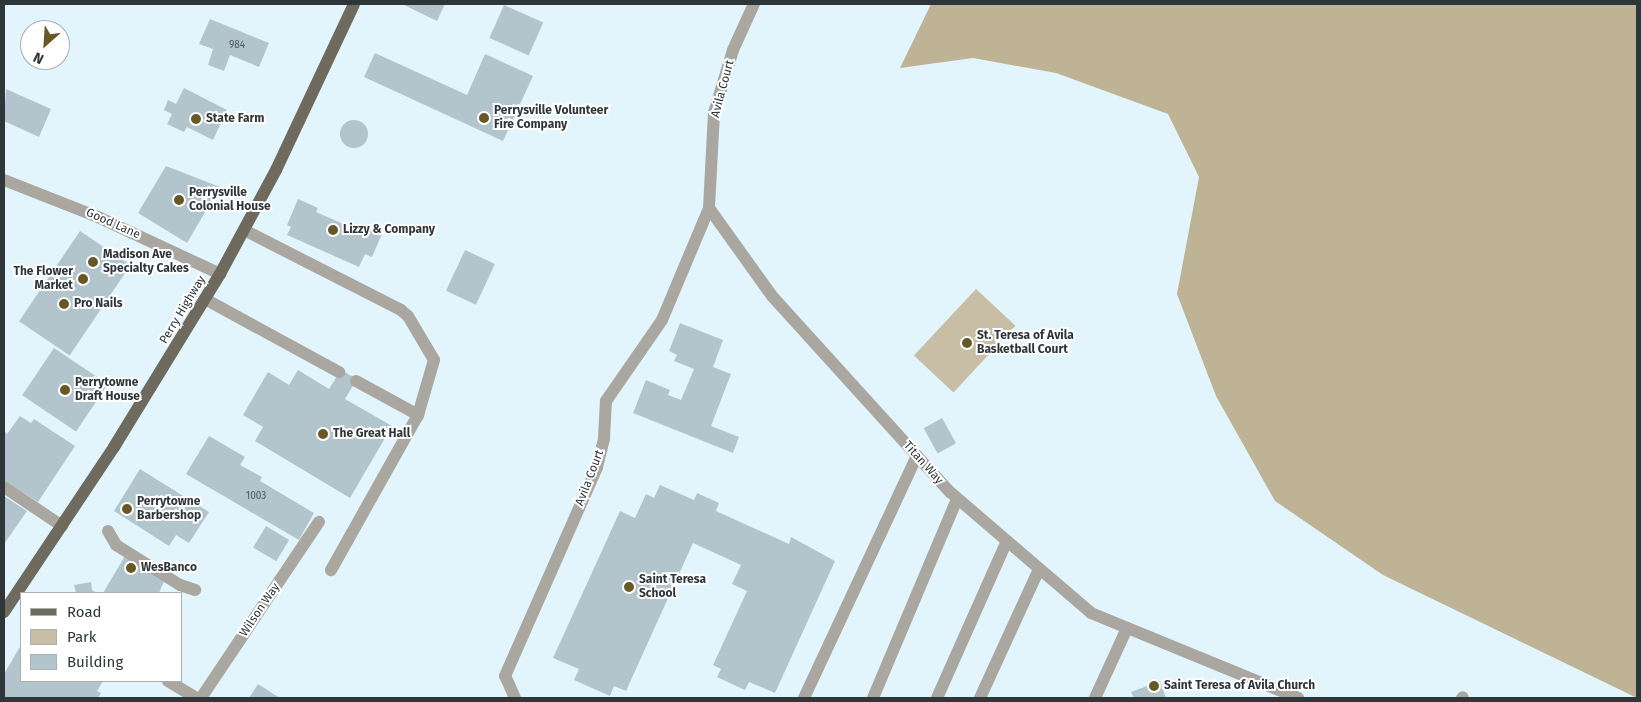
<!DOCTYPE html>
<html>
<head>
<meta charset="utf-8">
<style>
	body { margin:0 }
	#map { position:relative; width:1641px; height:702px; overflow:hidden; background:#e2f5fd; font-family:"Fira Sans",sans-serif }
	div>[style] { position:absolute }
	.green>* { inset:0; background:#c7bea5; transform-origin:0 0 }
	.forest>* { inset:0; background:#beb495 }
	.building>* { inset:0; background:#b3c5cc; transform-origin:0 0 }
	.round { border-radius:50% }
	.service>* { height:12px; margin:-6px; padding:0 6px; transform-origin:6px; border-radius:6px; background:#a9a7a0 }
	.minor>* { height:12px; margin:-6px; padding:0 6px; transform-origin:6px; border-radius:6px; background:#a9a7a0 }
	.primary>* { height:12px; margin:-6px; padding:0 6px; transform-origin:6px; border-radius:6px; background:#6e6a5e }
	.dots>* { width:14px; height:14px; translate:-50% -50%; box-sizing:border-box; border:2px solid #fff; border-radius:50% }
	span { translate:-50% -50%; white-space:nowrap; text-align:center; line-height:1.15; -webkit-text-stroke:4px #fff; paint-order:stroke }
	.number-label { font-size:10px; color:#4f5a5e }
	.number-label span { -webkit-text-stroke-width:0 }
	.street-label { font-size:12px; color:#2e3639 }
	.poi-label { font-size:12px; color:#2e3639; font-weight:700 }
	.left { translate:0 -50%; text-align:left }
	.right { translate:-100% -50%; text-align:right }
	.frame { position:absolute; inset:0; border:5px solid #2e3639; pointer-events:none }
	.legend { position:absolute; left:20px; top:592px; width:162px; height:90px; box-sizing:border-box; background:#fff; border:1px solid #abafb0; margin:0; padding:6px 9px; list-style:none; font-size:15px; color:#2e3639 }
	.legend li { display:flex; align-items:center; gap:10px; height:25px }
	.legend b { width:25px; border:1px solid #abafb0 }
	.north { position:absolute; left:20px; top:20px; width:50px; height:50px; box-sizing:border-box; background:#fff; border:1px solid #abafb0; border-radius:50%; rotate:206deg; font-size:14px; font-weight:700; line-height:20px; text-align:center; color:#2e3639 }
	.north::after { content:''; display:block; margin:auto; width:18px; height:22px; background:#685826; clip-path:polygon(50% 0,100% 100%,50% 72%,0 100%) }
</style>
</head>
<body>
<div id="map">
	<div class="green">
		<div style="left:976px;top:289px;width:54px;height:91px;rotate:43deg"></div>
	</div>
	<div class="forest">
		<div style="clip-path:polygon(931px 4px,1637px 4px,1637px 698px,1383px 575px,1275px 501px,1216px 396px,1177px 294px,1199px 177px,1168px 114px,1056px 73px,973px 58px,900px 68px)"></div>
	</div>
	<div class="building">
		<div style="clip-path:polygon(402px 4px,445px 4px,437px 21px)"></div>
		<div style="left:504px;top:5px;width:43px;height:36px;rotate:24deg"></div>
		<div style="clip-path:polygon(210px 19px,269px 43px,259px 67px,230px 55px,224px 71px,208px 65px,213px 49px,199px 44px)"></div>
		<div style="clip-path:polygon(375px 53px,467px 95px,485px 54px,533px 76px,503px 141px,364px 77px)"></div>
		<div style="clip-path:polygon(184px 88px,227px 110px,213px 140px,187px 127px,184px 132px,167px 124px,172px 114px,164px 110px,168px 100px,176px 104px)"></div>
		<div style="clip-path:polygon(6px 89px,51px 109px,39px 137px,4px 121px)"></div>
		<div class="round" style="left:340px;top:120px;width:28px;height:28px"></div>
		<div style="clip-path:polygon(166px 166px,220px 187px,187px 243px,138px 213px)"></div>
		<div style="clip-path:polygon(298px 199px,318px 208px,316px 212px,364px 233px,367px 227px,382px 234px,372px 257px,365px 254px,359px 267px,287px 235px,291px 227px,287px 225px)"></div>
		<div style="left:80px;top:231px;width:61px;height:109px;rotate:34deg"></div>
		<div style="left:465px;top:250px;width:33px;height:45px;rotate:25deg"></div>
		<div style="clip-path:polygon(680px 323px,723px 340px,713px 367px,731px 374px,711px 426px,739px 437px,733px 453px,633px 413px,646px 380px,670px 390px,668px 395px,681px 400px,694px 369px,674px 361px,677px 355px,669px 351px)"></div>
		<div style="left:54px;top:348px;width:65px;height:57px;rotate:34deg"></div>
		<div style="clip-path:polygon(298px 370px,329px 389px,341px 370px,357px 379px,345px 399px,392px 426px,350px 498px,255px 441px,263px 427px,243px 415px,268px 372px,289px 385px)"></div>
		<div style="clip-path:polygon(20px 416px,31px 423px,34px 419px,75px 446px,38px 502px,4px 480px,4px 431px,7px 434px)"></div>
		<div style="left:942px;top:418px;width:29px;height:21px;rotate:61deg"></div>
		<div style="clip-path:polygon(209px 436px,245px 457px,240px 465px,262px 477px,260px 481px,314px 513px,299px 540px,186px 474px)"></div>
		<div style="clip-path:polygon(140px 469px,209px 512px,189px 543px,176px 535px,169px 546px,114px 511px)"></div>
		<div style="clip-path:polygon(660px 485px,694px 500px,697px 493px,719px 503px,716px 511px,789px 544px,791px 537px,835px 561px,775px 693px,749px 682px,745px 690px,717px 677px,721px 669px,713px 665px,747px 591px,732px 584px,741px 565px,693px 543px,626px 691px,614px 686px,610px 696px,574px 680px,579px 669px,553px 658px,620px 511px,635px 518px,646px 494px,654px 498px)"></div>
		<div style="clip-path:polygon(4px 496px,27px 511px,4px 544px)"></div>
		<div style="left:266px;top:526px;width:27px;height:25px;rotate:31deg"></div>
		<div style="clip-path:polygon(125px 556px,165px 579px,159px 593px,103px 593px)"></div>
		<div style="clip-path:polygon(91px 582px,92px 590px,97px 593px,76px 593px,74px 585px)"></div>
		<div style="clip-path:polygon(21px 645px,21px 681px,103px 681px,97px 691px,101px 693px,98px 698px,4px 698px,4px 674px)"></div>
		<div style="clip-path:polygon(1160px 681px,1166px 698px,1134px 698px,1131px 692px)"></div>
		<div style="clip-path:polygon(258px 684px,280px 698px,249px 698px)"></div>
	</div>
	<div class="service">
		<div style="left:709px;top:208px;width:108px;rotate:54.4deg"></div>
		<div style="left:772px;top:296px;width:265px;rotate:47.8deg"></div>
		<div style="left:950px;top:492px;width:186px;rotate:40.6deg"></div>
		<div style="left:1091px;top:613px;width:224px;rotate:22.3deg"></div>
		<div style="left:244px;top:230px;width:176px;rotate:27deg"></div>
		<div style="left:401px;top:310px;width:9px;rotate:41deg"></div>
		<div style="left:408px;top:316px;width:51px;rotate:59.4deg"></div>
		<div style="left:434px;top:360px;width:57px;rotate:106.2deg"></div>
		<div style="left:418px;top:415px;width:178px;rotate:119.3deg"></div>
		<div style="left:205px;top:299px;width:153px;rotate:28.6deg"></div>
		<div style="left:356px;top:381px;width:71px;rotate:28.7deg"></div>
		<div style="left:4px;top:487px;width:70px;rotate:33.9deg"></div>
		<div style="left:108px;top:531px;width:16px;rotate:60deg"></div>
		<div style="left:116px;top:545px;width:75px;rotate:32deg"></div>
		<div style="left:180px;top:585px;width:16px;rotate:18deg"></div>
		<div style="left:168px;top:681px;width:33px;rotate:31deg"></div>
		<div style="left:201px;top:698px;width:212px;rotate:-56.2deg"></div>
		<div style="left:515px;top:698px;width:24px;rotate:-114deg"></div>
		<div style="left:505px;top:676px;width:228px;rotate:-66.2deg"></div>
		<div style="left:597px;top:467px;width:30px;rotate:-76deg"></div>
		<div style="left:604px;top:438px;width:37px;rotate:-87deg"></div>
		<div style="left:606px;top:401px;width:98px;rotate:-55.3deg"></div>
		<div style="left:662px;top:320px;width:121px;rotate:-67.2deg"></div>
		<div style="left:709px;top:208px;width:95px;rotate:-87deg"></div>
		<div style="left:714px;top:113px;width:66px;rotate:-73.2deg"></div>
		<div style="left:733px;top:50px;width:51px;rotate:-65.5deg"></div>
		<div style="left:804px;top:698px;width:267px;rotate:-65deg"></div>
		<div style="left:873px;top:698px;width:216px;rotate:-67.1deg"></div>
		<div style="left:937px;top:698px;width:172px;rotate:-66deg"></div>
		<div style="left:980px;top:698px;width:142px;rotate:-65.4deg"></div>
		<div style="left:1095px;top:698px;width:77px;rotate:-65.4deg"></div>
		<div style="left:1462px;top:698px;width:1px;rotate:-45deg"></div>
	</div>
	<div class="minor">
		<div style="left:4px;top:180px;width:101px;rotate:21.5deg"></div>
		<div style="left:98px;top:217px;width:135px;rotate:25deg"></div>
	</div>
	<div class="primary">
		<div style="left:4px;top:612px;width:198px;rotate:-56.3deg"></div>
		<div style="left:114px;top:447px;width:203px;rotate:-58.5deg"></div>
		<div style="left:220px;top:274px;width:118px;rotate:-61.7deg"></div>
		<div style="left:276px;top:170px;width:183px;rotate:-64.8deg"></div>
	</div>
	<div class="dots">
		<div style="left:484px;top:118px;background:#685826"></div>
		<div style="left:196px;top:119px;background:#685826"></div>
		<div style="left:179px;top:200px;background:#685826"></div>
		<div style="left:333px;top:230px;background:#685826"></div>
		<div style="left:93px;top:262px;background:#685826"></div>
		<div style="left:83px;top:279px;background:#685826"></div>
		<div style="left:64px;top:304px;background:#685826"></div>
		<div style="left:967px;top:343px;background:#685826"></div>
		<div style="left:65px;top:390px;background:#685826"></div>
		<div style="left:323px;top:434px;background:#685826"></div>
		<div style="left:127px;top:509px;background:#685826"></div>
		<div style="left:131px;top:568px;background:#685826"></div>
		<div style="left:629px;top:587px;background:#685826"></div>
		<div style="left:1154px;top:686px;background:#685826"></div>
	</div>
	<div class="number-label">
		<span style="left:237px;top:46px">984</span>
		<span style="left:256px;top:497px">1003</span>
	</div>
	<div class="street-label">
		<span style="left:723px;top:89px;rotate:-75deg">Avila Court</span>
		<span style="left:113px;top:224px;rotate:24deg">Good Lane</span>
		<span style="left:183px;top:310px;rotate:-59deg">Perry Highway</span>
		<span style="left:923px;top:463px;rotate:48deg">Titan Way</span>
		<span style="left:590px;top:478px;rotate:-69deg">Avila Court</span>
		<span style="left:260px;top:610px;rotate:-56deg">Wilson Way</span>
	</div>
	<div class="poi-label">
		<span class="left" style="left:494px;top:118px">Perrysville Volunteer<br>Fire Company</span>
		<span class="left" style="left:206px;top:119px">State Farm</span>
		<span class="left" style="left:189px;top:200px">Perrysville<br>Colonial House</span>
		<span class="left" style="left:343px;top:230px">Lizzy &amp; Company</span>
		<span class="left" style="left:103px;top:262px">Madison Ave<br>Specialty Cakes</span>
		<span class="right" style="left:73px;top:279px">The Flower<br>Market</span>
		<span class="left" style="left:74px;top:304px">Pro Nails</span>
		<span class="left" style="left:977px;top:343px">St. Teresa of Avila<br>Basketball Court</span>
		<span class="left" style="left:75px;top:390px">Perrytowne<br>Draft House</span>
		<span class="left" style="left:333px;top:434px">The Great Hall</span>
		<span class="left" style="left:137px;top:509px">Perrytowne<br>Barbershop</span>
		<span class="left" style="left:141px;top:568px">WesBanco</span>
		<span class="left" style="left:639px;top:587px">Saint Teresa<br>School</span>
		<span class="left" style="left:1164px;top:686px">Saint Teresa of Avila Church</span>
	</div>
	<div class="frame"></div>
	<ul class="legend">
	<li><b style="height:6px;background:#6e6a5e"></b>Road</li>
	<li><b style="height:14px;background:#c7bea5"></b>Park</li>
	<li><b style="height:14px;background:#b3c5cc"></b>Building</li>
	</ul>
	<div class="north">N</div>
</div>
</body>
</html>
